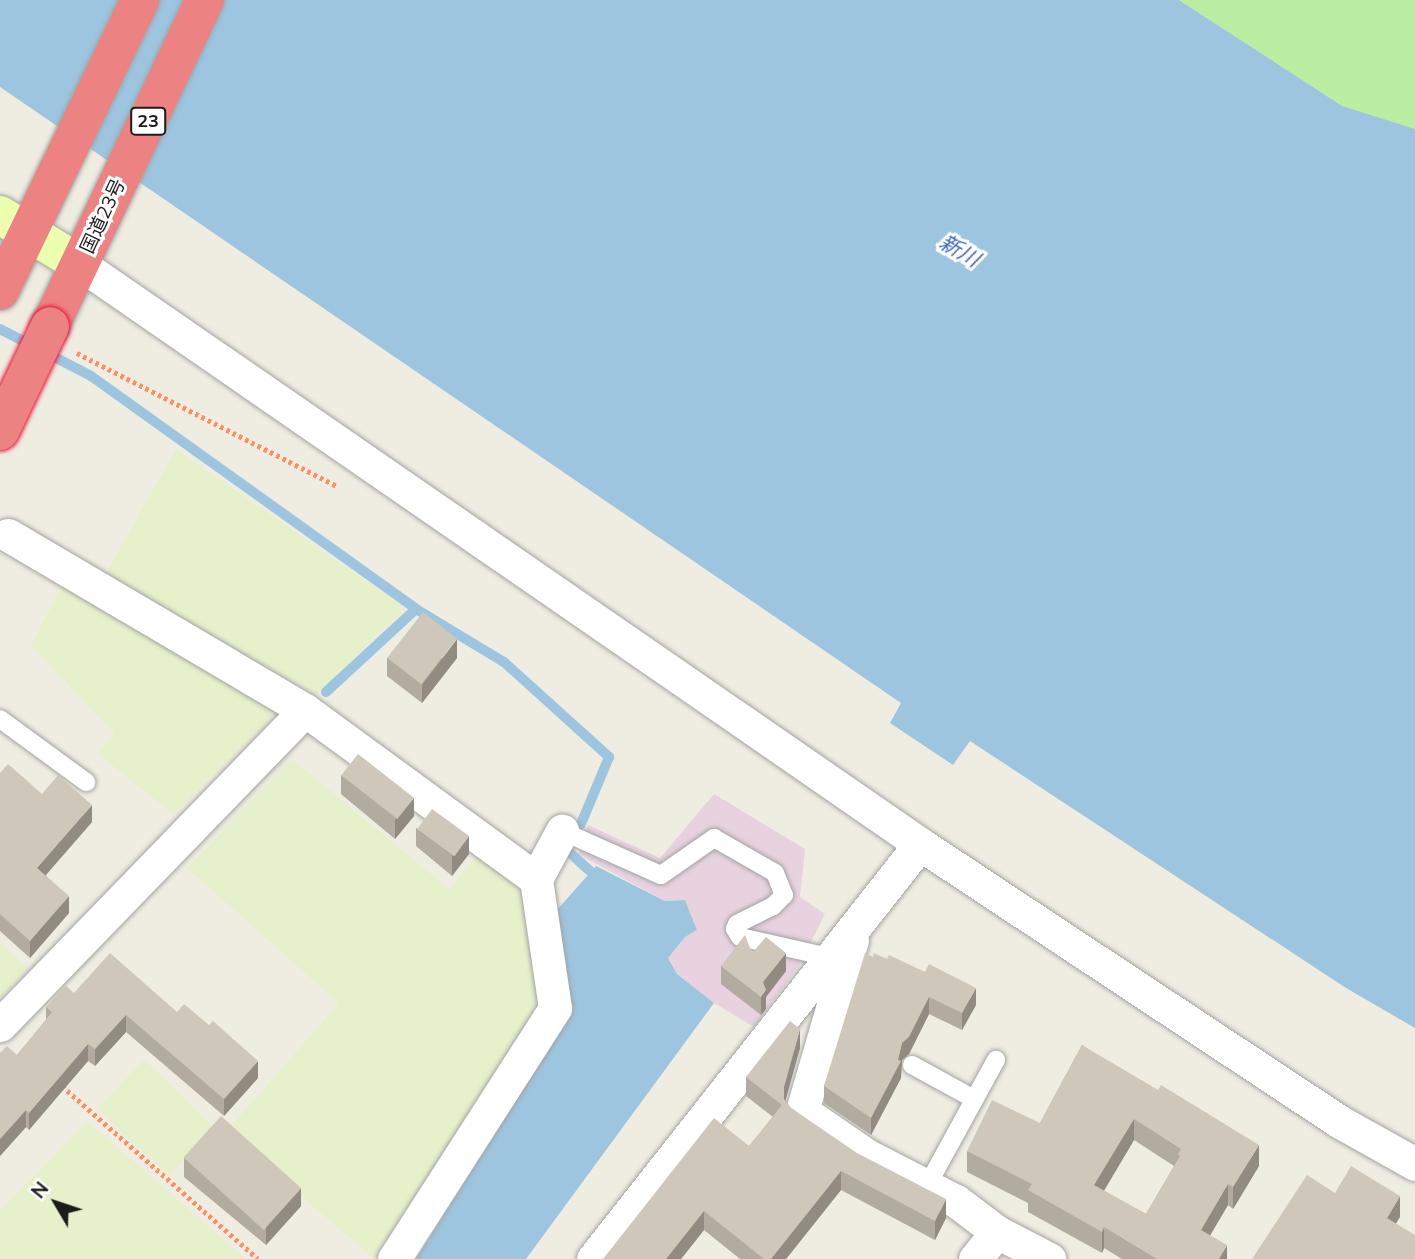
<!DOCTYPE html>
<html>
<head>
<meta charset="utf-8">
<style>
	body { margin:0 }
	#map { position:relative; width:1415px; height:1259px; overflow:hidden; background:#efede1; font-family:Mulish,"Noto Sans JP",sans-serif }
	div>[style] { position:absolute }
	.industrial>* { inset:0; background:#e8d2e0 }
	.farmland>* { inset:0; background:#e6f0ca; transform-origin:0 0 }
	.grass>* { inset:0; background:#baeea2 }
	.water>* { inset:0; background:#9dc5e0 }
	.stream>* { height:10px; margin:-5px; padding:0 5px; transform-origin:5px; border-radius:5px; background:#9dc5e0 }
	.path>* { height:4.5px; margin-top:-2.25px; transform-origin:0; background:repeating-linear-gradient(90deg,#ff8e62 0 3.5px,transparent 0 7px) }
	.roads { filter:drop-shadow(0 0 2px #a3a3a3) drop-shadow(0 0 2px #a3a3a3) }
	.lane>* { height:18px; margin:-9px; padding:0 9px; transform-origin:9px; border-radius:9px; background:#fff }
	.street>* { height:33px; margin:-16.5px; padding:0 16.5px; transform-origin:16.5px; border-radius:16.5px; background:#fff }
	.secondary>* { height:38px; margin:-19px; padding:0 19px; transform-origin:19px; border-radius:19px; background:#ecfeaf }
	.highway>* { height:38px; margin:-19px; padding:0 19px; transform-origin:19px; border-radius:19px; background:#ed8282 }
	.bridges { filter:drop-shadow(0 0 2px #e51637) drop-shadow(0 0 2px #e51637) }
	.highway-bridge>* { height:38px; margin:-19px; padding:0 19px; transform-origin:19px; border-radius:19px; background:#ed8282 }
	.wall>* { inset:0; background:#b2aba0 }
	.shaded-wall>* { inset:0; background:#918b82 }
	.building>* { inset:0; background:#cfc7ba; transform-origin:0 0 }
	span { translate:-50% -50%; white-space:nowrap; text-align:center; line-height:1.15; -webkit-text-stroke:6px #fff; paint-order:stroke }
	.shield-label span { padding:2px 5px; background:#fff; border:2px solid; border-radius:5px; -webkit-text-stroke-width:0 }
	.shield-label { font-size:18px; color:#1c1c1c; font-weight:700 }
	.street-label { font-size:19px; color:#1c1c1c }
	.water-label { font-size:21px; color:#4266b3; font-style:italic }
	.north { position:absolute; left:21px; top:1168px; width:70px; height:70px; -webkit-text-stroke:5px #fff; paint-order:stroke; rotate:309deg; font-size:19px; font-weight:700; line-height:28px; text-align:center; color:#1c1c1c }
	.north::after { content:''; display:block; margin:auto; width:24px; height:32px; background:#1c1c1c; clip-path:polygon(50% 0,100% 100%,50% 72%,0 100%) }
</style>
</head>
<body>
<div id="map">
	<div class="industrial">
		<div style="clip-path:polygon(714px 794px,805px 849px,800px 897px,825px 914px,798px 967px,754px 1027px,714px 1003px,677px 974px,668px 958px,685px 937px,697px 930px,685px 900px,665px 901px,578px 854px,588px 825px,660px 858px)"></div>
	</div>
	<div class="farmland">
		<div style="clip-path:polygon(176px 449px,405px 608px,317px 695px,104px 577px)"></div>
		<div style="clip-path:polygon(67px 576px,270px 702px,272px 716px,173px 814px,97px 753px,115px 733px,31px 646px)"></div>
		<div style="clip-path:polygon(292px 759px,449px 889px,480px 853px,524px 886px,538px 1007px,374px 1259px,227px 1131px,339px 1003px,187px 868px)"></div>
		<div style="clip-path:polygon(0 943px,28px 968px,0 998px)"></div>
		<div style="left:144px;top:1060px;width:98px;height:67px;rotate:44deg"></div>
		<div style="clip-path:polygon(87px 1121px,246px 1259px,0 1259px,0 1211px)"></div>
	</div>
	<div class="grass">
		<div style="clip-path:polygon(1179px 0,1415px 0,1415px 129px,1342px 107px)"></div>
	</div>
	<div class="water">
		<div style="clip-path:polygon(0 0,1179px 0,1342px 106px,1415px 129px,1415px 1028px,1346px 988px,970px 741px,953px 765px,890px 723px,901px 703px,0 87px)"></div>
		<div style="clip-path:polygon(596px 866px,665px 901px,685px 900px,697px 930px,685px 937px,668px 958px,677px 974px,714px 1003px,526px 1259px,416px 1259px,567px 1020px,556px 911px)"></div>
	</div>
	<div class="stream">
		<div style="left:0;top:329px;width:102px;rotate:27.3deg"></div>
		<div style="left:91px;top:376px;width:400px;rotate:35.6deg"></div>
		<div style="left:416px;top:609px;width:103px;rotate:31.1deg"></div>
		<div style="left:504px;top:662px;width:142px;rotate:42.1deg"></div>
		<div style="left:609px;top:757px;width:73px;rotate:112.7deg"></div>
		<div style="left:326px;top:692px;width:122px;rotate:-42.7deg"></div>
		<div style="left:570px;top:853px;width:40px;rotate:42deg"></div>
	</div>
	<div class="path">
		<div style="left:77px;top:353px;width:292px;rotate:27.1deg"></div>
		<div style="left:62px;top:1086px;width:261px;rotate:41.4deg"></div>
	</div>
	<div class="roads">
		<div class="lane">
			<div style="left:0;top:719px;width:107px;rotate:36.2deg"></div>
			<div style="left:562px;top:831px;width:108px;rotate:24deg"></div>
			<div style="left:661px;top:875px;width:65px;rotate:-34.9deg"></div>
			<div style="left:714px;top:838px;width:70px;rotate:29.8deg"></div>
			<div style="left:775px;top:873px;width:24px;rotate:68deg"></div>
			<div style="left:784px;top:895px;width:16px;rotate:135deg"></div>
			<div style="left:773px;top:906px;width:40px;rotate:153.4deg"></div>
			<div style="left:737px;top:924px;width:5px;rotate:112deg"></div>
			<div style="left:735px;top:929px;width:9px;rotate:58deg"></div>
			<div style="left:740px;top:937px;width:91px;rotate:12.7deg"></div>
			<div style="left:912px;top:1065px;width:71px;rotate:28.7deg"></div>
			<div style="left:927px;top:1186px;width:144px;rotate:-61.3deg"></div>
		</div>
		<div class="street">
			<div style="left:80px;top:264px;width:1021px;rotate:34.62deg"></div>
			<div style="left:920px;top:844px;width:504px;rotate:33.5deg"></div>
			<div style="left:1340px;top:1122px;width:86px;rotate:29.2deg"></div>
			<div style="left:8px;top:535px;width:345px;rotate:30.5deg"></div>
			<div style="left:305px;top:710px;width:286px;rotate:36.2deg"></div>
			<div style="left:852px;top:940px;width:178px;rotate:106.3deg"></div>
			<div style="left:802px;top:1111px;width:80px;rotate:34.3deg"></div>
			<div style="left:868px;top:1156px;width:99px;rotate:27.1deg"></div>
			<div style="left:956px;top:1201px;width:51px;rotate:37.1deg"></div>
			<div style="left:997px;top:1232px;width:59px;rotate:27.4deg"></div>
			<div style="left:0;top:1025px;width:438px;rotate:-45.9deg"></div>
			<div style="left:394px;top:1259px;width:298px;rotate:-57.3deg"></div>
			<div style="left:555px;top:1008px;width:130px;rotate:-98.4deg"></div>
			<div style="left:536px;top:879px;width:55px;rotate:-61.6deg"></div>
			<div style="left:593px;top:1259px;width:528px;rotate:-51.76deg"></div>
			<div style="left:975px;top:1259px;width:35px;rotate:-51deg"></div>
		</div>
		<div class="secondary">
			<div style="left:0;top:215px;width:94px;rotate:31.5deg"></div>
		</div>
		<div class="highway">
			<div style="left:0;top:291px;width:323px;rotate:-64.3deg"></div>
			<div style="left:50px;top:326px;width:361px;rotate:-64.6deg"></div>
		</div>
	</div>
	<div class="bridges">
		<div class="highway-bridge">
			<div style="left:0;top:431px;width:116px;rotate:-64.5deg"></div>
		</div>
	</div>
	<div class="wall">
		<div style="clip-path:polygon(387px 658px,457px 658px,422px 703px,387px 676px)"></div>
		<div style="clip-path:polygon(0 773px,42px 794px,92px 822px,46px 875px,69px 913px,30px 958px,0 931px)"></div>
		<div style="clip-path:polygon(341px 775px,414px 816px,395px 839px,341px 794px)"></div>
		<div style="clip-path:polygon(416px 828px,469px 854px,452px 876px,416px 846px)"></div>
		<div style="clip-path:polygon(752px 953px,786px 971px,766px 997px,766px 1009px,761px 1015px,721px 984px,721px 966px)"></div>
		<div style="clip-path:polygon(873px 957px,887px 959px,925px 972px,976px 1005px,962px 1030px,929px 1014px,909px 1054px,902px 1060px,901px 1078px,871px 1135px,824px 1103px,824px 1086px)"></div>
		<div style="clip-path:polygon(74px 993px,177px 1012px,258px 1078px,224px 1116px,126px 1032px,95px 1066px,88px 1061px,29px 1130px,26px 1127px,0 1156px,0 1053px,17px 1055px,46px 1020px,46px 1007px)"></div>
		<div style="clip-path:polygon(evenodd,1082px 1045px,1259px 1166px,1233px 1209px,1228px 1205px,1210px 1235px,1227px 1259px,1122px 1259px,1104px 1248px,1102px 1253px,1028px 1212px,1028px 1203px,967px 1172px,967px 1151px,1040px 1123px,1082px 1045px,1134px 1140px,1174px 1166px,1146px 1214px,1104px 1191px,1134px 1140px)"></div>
		<div style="clip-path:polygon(800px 1048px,785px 1100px,791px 1108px,946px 1218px,935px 1240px,841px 1190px,786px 1259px,740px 1259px,704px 1230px,681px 1259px,603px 1259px,749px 1146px,773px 1117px,746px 1096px,746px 1077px)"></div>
		<div style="clip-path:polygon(184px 1158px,301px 1206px,266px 1245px,184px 1177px)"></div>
	</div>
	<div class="shaded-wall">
		<div style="clip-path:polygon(457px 639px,457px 658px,422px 703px,422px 685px)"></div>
		<div style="clip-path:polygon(414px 798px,414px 816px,395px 839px,395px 820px)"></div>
		<div style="clip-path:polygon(92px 805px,92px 822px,37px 885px,37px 868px)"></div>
		<div style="clip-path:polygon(469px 836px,469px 854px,452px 876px,452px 857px)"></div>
		<div style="clip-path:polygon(69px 896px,69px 913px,30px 958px,30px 941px)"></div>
		<div style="clip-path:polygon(786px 953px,786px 971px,766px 997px,766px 1009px,761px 1015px,761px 997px,763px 982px)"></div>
		<div style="clip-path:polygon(976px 988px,976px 1005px,962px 1030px,962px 1013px)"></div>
		<div style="clip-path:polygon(929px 997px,929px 1014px,909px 1054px,902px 1060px,901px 1078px,871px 1135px,871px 1118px,898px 1060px,902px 1043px)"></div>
		<div style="clip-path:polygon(126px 1015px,126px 1032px,95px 1066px,95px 1049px)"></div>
		<div style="clip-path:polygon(800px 1029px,800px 1048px,784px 1106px,784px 1087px)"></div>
		<div style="clip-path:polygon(88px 1044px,88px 1061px,29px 1130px,29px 1113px)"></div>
		<div style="clip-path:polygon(258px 1061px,258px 1078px,224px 1116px,224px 1099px)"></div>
		<div style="clip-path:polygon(26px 1110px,26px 1127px,0 1156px,0 1139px)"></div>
		<div style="clip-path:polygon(1134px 1119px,1134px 1140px,1094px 1207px,1094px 1185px)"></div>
		<div style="clip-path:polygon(1259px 1145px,1259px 1166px,1233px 1209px,1233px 1187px)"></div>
		<div style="clip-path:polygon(841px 1171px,841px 1190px,786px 1259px,771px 1259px)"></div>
		<div style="clip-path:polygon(1228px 1184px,1228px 1205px,1201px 1251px,1201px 1230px)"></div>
		<div style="clip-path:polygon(301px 1188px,301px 1206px,266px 1245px,266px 1226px)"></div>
		<div style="clip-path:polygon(1400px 1196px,1400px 1217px,1387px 1238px,1387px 1218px)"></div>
		<div style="clip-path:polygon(946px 1199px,946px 1218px,935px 1240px,935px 1221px)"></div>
		<div style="clip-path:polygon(704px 1211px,704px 1230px,681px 1259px,666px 1259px)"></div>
		<div style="clip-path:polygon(1104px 1227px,1104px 1248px,1102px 1253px,1102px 1232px)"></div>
		<div style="clip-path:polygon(1227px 1245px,1227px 1259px,1219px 1259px)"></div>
	</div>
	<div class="building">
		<div style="left:423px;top:612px;width:43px;height:58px;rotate:38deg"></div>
		<div style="left:358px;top:754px;width:71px;height:27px;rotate:38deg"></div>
		<div style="clip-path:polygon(8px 764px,42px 794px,58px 775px,92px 805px,37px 868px,69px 896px,30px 941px,0 914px,0 773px)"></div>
		<div style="left:432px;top:809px;width:46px;height:25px;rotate:36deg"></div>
		<div style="clip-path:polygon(745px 935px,752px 953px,766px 937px,786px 953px,763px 982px,766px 990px,761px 997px,721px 966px)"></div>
		<div style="clip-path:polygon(110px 953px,177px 1012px,184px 1004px,209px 1025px,213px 1021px,258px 1061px,224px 1099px,126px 1015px,95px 1049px,88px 1044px,29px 1113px,26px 1110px,0 1139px,0 1053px,7px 1046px,17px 1055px,52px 1012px,46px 1007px,65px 985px,74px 993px)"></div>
		<div style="clip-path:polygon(865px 953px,873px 957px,874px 953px,887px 959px,889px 955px,925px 972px,929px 964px,976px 988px,962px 1013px,929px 997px,909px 1037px,902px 1043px,898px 1060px,901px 1061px,871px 1118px,824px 1086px)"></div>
		<div style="clip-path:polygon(790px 1021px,800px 1029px,784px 1087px,784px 1099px,791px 1108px,857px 1153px,946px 1199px,935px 1221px,841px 1171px,771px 1259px,764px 1259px,704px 1211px,666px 1259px,603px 1259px,714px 1118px,749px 1146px,782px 1105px,746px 1077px)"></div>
		<div style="clip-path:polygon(evenodd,1082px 1045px,1158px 1090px,1161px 1085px,1259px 1145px,1233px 1187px,1228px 1184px,1201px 1230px,1227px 1245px,1219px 1259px,1157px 1259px,1104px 1227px,1102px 1232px,1028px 1190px,1032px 1184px,967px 1151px,992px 1100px,1040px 1123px,1082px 1045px,1134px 1119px,1181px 1149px,1178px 1154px,1180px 1156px,1146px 1214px,1094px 1185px,1134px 1119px)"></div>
		<div style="left:221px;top:1116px;width:108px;height:56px;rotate:42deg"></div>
		<div style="clip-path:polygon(1351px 1166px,1400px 1196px,1387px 1218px,1415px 1235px,1415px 1259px,1252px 1259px,1307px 1175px,1335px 1193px)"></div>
	</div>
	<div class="shield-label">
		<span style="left:148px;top:121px">23</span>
	</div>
	<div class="street-label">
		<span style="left:103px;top:216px;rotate:-65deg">国道23号</span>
	</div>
	<div class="water-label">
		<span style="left:960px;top:250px;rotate:30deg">新川</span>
	</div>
	<div class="north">N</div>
</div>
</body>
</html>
